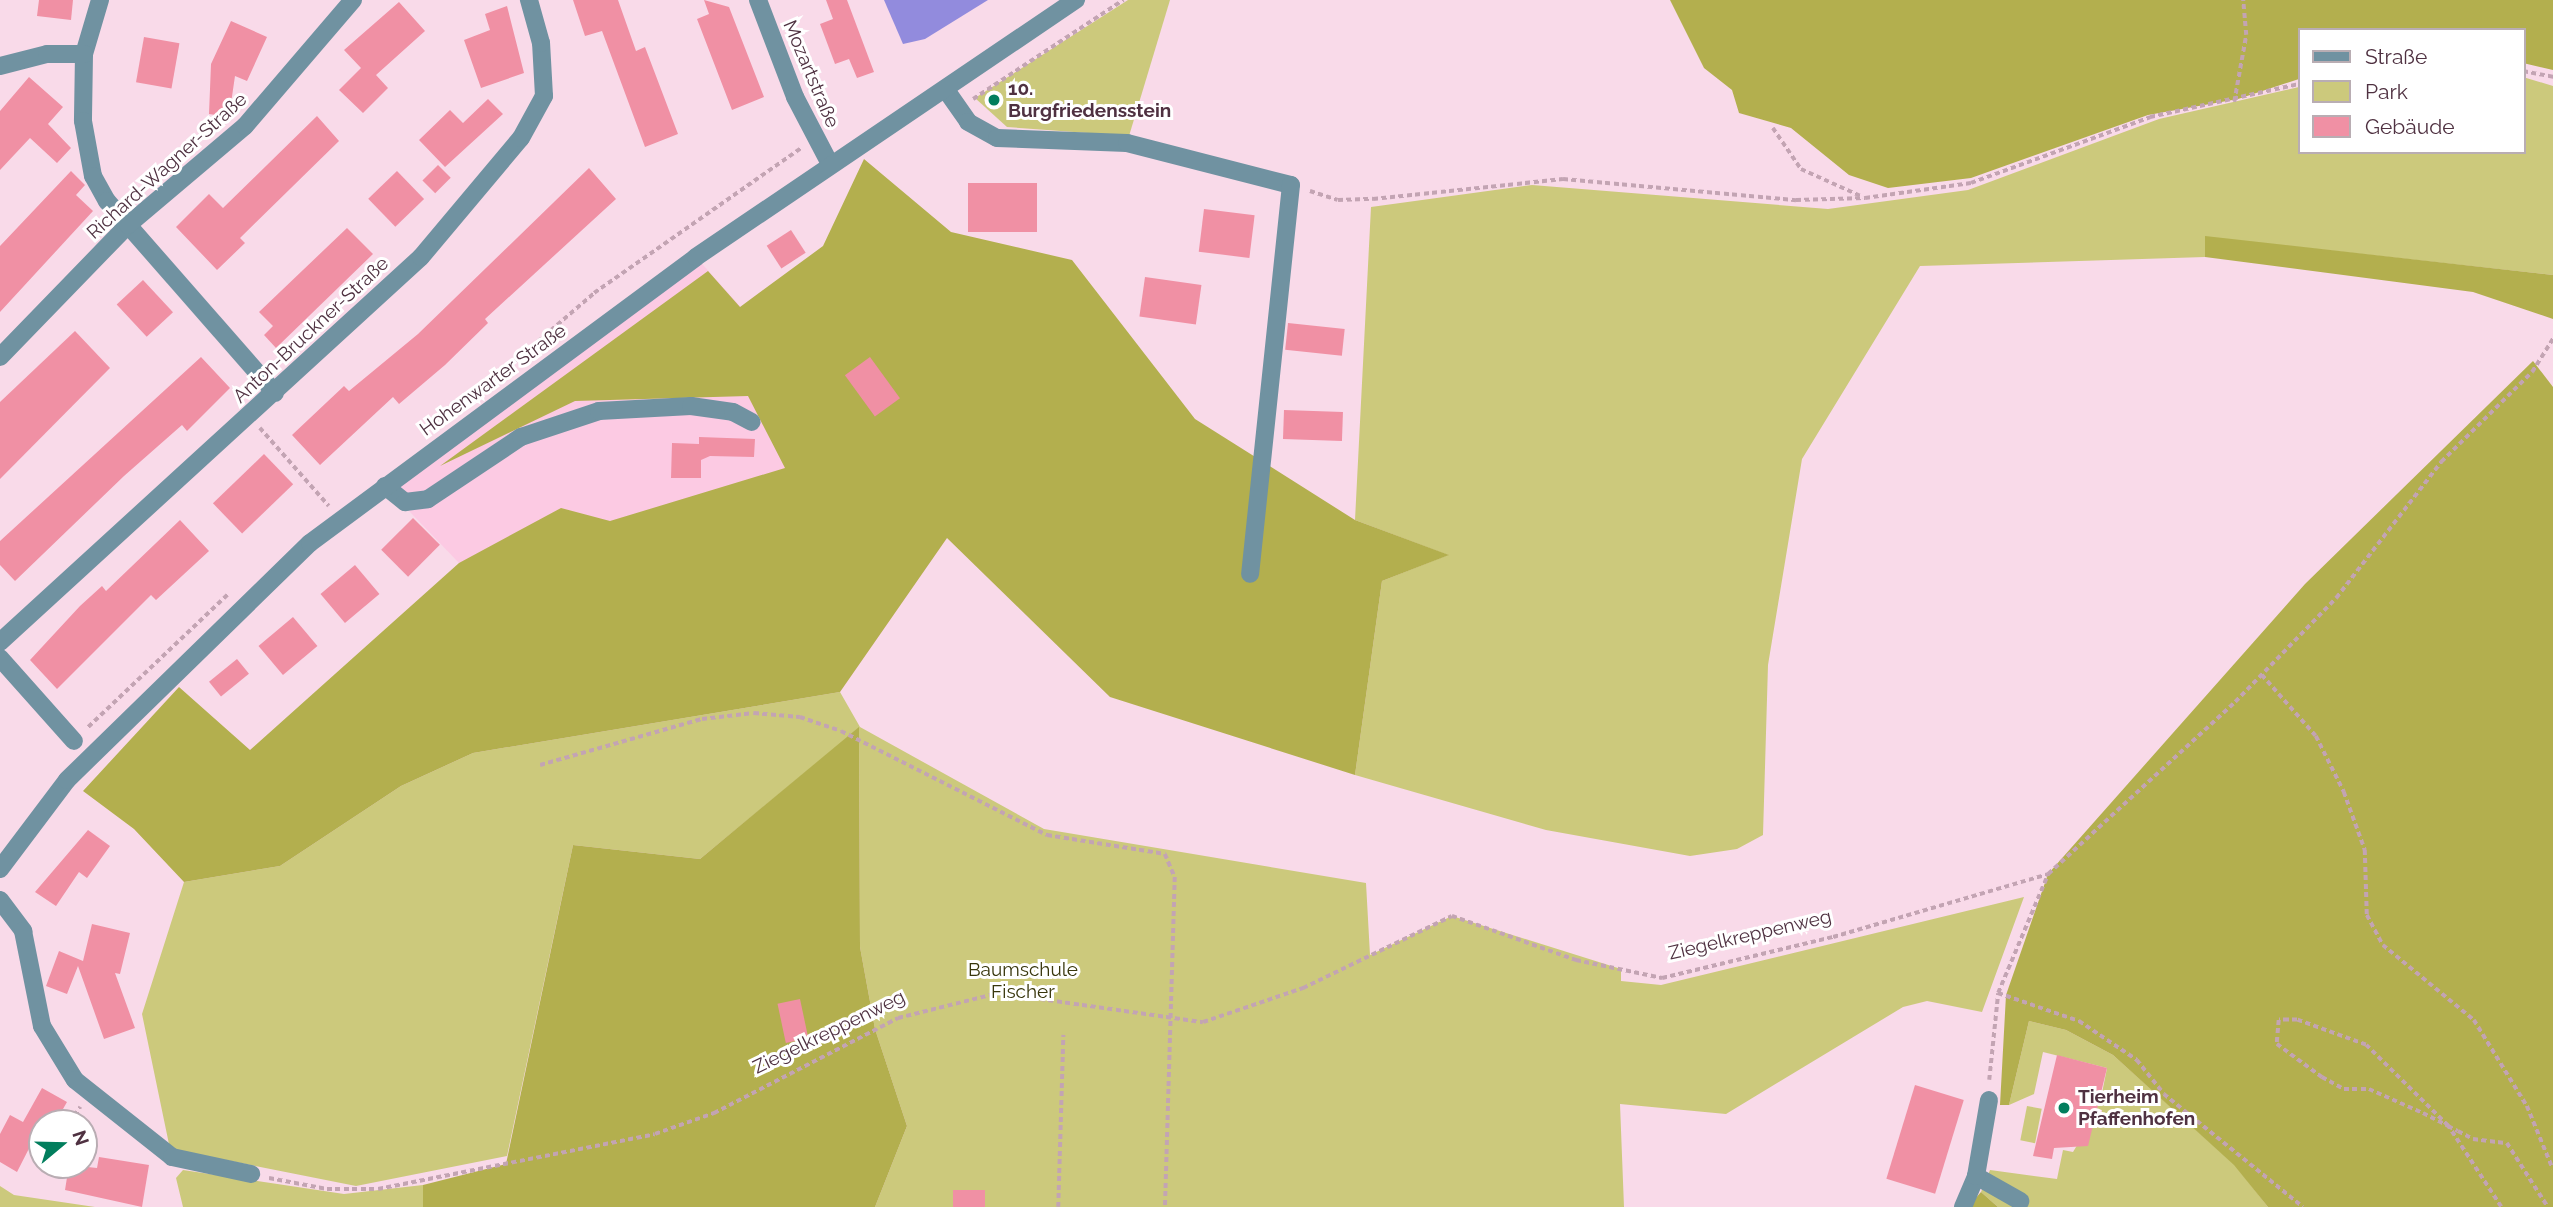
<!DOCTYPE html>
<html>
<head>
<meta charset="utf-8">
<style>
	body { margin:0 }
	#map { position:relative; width:2553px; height:1207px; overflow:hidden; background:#f9dae9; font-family:Raleway,sans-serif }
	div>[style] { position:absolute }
	.built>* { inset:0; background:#fccae3 }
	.green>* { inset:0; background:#ccc97c; transform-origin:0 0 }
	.forest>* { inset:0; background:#b3af4e }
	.water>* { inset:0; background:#928bdd }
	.building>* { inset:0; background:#f090a4; transform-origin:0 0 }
	.path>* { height:3.5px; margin-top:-1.75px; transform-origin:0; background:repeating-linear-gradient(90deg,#c3a4b3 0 5px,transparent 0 8.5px) }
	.minor>* { height:18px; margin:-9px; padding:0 9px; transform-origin:9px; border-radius:9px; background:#7092a1 }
	.dots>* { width:19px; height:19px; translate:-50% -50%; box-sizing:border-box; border:4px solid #fff; border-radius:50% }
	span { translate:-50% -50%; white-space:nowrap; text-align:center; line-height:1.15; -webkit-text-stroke:6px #fff; paint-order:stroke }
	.street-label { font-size:19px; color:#4f3141 }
	.poi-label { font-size:19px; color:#4f3141; font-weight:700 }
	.left { translate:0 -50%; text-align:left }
	.park-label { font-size:19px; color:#38360c }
	.legend { position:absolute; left:2298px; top:28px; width:228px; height:126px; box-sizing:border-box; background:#fff; border:2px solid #b9adb3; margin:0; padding:9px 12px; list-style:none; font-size:21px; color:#4f3141 }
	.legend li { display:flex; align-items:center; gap:14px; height:35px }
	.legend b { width:35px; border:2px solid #b9adb3 }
	.north { position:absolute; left:28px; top:1109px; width:70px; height:70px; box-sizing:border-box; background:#fff; border:2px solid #b9adb3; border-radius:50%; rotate:71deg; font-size:19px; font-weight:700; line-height:28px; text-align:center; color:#4f3141 }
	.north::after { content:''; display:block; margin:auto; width:24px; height:32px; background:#027e5d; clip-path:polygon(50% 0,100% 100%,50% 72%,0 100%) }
</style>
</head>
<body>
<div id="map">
	<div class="built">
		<div style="clip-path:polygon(696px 257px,947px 538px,840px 692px,459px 563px,385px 486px)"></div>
	</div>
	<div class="green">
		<div style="clip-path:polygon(1128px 0,1170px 0,1129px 136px,1007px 127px,975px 98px)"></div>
		<div style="clip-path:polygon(2523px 77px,2553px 86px,2553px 275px,2206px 237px,2205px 257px,1920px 266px,1802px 459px,1768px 665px,1763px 835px,1737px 849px,1690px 856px,1546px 830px,1355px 775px,1382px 581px,1448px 555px,1355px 520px,1371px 207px,1532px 185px,1828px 209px,1968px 190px,2159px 119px,2299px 87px,2299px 152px,2523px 152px)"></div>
		<div style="clip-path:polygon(840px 692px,860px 727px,1044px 829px,1366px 883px,1370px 955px,1452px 916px,1621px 969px,1621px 981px,1661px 985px,2024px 897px,1982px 1012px,1927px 1001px,1903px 1007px,1726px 1114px,1620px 1104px,1624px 1207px,875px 1207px,907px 1126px,875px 1029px,860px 947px,859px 728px,700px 859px,573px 845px,507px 1156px,356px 1186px,170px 1149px,142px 1014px,184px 882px,280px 866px,401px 786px,473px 753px)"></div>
		<div style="clip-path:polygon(2029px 1021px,2066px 1030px,2113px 1055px,2235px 1165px,2268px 1207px,1998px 1207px,1981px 1192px,1990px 1170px,2057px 1179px,2063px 1150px,2073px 1152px,2093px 1119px,2101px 1119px,2102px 1110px,2087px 1107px,2089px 1091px,2102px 1093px,2107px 1068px,2043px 1052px,2034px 1094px,2009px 1105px)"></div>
		<div style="left:2027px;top:1106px;width:15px;height:35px;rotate:11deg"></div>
		<div style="clip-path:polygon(183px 1170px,344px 1194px,423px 1185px,423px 1207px,183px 1207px,176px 1178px)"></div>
		<div style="clip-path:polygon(0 1186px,14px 1195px,95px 1207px,0 1207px)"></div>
	</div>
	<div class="forest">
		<div style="clip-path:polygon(1670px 0,2553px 0,2553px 70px,2523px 63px,2523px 30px,2299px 30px,2299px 79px,2238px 99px,2148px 115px,1971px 178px,1888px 188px,1849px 175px,1791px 128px,1739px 113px,1732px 90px,1704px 68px)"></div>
		<div style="clip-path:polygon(864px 159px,951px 232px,1072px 260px,1195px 419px,1355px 520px,1449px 555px,1382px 581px,1355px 775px,1110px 697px,947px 538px,840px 692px,473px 753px,401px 786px,280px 866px,184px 882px,134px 829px,83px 791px,179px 687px,250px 750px,459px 563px,561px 508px,610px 521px,785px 468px,748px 396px,575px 401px,440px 466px,708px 271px,740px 307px,823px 246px)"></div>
		<div style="clip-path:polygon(2205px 236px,2553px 275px,2553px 319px,2473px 292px,2205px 257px)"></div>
		<div style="clip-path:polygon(2533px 361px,2553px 387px,2553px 1207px,2268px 1207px,2234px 1165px,2113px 1055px,2066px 1030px,2029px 1021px,2009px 1105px,2000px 1105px,2006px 995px,2048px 874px,2305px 584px)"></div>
		<div style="clip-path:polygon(859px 727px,860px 947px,875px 1029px,907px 1126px,875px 1207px,423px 1207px,423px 1185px,506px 1164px,573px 845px,700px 859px)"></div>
		<div style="clip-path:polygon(1981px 1192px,1998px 1207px,1968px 1207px)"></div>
	</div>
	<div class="water">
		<div style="clip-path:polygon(884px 0,988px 0,925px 39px,903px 44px)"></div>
	</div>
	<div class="building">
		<div style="clip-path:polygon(39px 0,73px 0,71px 20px,37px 16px)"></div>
		<div style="clip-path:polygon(573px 0,618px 0,636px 51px,645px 47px,678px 134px,645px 147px,602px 31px,585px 36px)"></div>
		<div style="clip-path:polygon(704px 0,729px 7px,764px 97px,732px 110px,697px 19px,709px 14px)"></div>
		<div style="clip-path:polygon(826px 0,847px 0,874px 72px,857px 78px,849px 59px,835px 64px,820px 24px,833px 19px)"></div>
		<div style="clip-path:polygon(399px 2px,425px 31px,376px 75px,388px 88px,363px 113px,339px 90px,361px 68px,344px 50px)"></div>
		<div style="clip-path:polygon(507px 6px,524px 73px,481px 88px,464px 40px,490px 30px,485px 14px)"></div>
		<div style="clip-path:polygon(231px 21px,267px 37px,247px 81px,235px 76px,229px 117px,209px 114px,211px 64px)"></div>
		<div style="left:144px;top:37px;width:36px;height:46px;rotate:10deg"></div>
		<div style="clip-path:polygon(29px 77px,63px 107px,48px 124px,71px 148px,57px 163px,30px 138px,0 170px,0 111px)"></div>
		<div style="clip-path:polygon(488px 99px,503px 114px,445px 167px,419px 140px,450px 110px,463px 123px)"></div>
		<div style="clip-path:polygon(317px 116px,339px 141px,240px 238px,245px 243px,217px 270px,176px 227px,209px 194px,223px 208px)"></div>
		<div style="left:438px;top:165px;width:18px;height:22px;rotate:45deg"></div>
		<div style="clip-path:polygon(589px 168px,616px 199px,485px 319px,488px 323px,445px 365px,399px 404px,393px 397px,320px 465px,292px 435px,344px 386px,349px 391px,418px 334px)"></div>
		<div style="clip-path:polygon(71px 171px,85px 185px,76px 195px,93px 211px,0 312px,0 246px)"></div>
		<div style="left:397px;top:171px;width:39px;height:40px;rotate:46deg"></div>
		<div style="left:968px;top:183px;width:69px;height:49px"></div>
		<div style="left:1204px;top:209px;width:51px;height:43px;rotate:7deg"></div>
		<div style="clip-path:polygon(347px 228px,373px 254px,276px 348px,264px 335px,273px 326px,259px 312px)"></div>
		<div style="left:791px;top:230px;width:27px;height:29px;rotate:57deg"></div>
		<div style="left:1145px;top:277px;width:57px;height:40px;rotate:8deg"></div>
		<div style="left:143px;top:280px;width:44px;height:36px;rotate:47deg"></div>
		<div style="left:1288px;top:323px;width:57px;height:27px;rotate:6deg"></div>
		<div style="clip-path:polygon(75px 331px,110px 368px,0 479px,0 402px)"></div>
		<div style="clip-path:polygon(201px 357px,230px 388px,187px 431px,182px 425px,124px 476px,15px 581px,0 565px,0 541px)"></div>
		<div style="left:870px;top:357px;width:51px;height:31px;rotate:54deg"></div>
		<div style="left:1284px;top:410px;width:59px;height:29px;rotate:2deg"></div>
		<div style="clip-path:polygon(699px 437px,755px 439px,754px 457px,710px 456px,701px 460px,701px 478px,671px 478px,672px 443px,699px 444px)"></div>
		<div style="left:264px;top:454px;width:42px;height:71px;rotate:46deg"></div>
		<div style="left:413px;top:518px;width:38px;height:45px;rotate:45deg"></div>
		<div style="clip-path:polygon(180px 520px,209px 551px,156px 600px,151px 595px,57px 689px,30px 660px,80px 606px,102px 586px,106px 591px)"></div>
		<div style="left:355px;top:565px;width:38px;height:45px;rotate:50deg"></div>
		<div style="left:293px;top:617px;width:38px;height:45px;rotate:50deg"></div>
		<div style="left:237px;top:659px;width:19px;height:36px;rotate:51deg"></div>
		<div style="clip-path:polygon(88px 830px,110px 846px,87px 878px,79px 872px,56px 906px,35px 892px)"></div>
		<div style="clip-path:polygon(92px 924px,130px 933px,120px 974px,115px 973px,135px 1028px,104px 1039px,78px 966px,67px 994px,46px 986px,59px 951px,83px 961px)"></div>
		<div style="left:800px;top:999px;width:40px;height:23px;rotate:78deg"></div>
		<div style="clip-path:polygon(2057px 1055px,2107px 1068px,2088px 1146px,2054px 1148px,2052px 1159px,2033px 1156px)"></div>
		<div style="left:1915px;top:1085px;width:51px;height:98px;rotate:17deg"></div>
		<div style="clip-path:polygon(42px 1088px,67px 1102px,55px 1123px,42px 1123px,17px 1172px,0 1162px,0 1134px,10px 1115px,23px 1122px)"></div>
		<div style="clip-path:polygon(99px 1157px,149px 1165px,142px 1207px,65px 1190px,69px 1165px,97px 1168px)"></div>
		<div style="left:953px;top:1190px;width:32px;height:17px"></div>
	</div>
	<div class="path">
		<div style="left:2523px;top:71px;width:31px;rotate:11deg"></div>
		<div style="left:973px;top:99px;width:180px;rotate:-33.4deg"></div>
		<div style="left:2234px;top:102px;width:68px;rotate:-79.8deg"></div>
		<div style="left:2246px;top:35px;width:35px;rotate:-95deg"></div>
		<div style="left:1773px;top:128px;width:50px;rotate:55.7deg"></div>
		<div style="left:1801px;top:169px;width:68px;rotate:24.3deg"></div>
		<div style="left:1310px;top:191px;width:29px;rotate:18deg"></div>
		<div style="left:1338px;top:200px;width:35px;rotate:-2deg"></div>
		<div style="left:1373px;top:199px;width:191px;rotate:-6deg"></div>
		<div style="left:1563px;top:179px;width:234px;rotate:5.2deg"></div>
		<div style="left:1796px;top:200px;width:69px;rotate:-1.7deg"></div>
		<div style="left:1865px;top:198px;width:107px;rotate:-8.1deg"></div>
		<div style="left:1971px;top:183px;width:191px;rotate:-20.2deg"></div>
		<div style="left:2150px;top:117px;width:153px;rotate:-12.5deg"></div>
		<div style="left:486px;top:386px;width:143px;rotate:-40.7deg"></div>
		<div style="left:594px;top:293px;width:253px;rotate:-35deg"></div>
		<div style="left:260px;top:428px;width:104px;rotate:48.5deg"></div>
		<div style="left:2262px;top:675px;width:81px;rotate:48.5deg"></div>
		<div style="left:2316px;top:736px;width:63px;rotate:63.4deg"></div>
		<div style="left:2344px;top:792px;width:62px;rotate:70.1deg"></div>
		<div style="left:2365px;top:850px;width:65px;rotate:88.2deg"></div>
		<div style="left:2367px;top:915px;width:34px;rotate:62deg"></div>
		<div style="left:2383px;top:945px;width:118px;rotate:39.5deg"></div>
		<div style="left:2474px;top:1020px;width:101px;rotate:58.4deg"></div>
		<div style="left:2527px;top:1106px;width:68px;rotate:67.6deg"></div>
		<div style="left:88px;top:727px;width:192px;rotate:-43.5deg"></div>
		<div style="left:540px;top:765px;width:168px;rotate:-15.9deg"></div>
		<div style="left:702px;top:719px;width:52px;rotate:-6.6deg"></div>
		<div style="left:754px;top:713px;width:46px;rotate:5deg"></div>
		<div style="left:800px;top:717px;width:43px;rotate:18.9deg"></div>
		<div style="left:841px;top:731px;width:231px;rotate:26.8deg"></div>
		<div style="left:1047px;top:835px;width:120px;rotate:9.1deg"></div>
		<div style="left:1165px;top:854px;width:25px;rotate:67deg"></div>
		<div style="left:1175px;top:877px;width:330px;rotate:91.7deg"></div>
		<div style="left:1998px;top:993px;width:86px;rotate:19.1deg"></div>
		<div style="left:2079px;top:1021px;width:70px;rotate:33.9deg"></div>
		<div style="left:2137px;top:1060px;width:43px;rotate:51.5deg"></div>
		<div style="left:2164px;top:1094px;width:179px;rotate:39.1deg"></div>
		<div style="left:1989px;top:1080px;width:87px;rotate:-84.1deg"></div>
		<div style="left:1998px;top:993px;width:129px;rotate:-67.2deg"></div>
		<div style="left:2048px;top:874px;width:254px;rotate:-42.6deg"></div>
		<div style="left:2235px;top:702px;width:145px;rotate:-45.8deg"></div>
		<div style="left:2336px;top:598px;width:172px;rotate:-52.3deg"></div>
		<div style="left:2441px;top:462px;width:128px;rotate:-44.7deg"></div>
		<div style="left:2532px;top:372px;width:40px;rotate:-58deg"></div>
		<div style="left:70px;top:1123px;width:19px;rotate:-58deg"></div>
		<div style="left:40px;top:1157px;width:3px;rotate:-45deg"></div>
		<div style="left:269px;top:1178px;width:59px;rotate:10.7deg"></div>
		<div style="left:327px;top:1189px;width:51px"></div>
		<div style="left:378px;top:1189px;width:282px;rotate:-11.2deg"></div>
		<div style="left:655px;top:1134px;width:63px;rotate:-19.6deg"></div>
		<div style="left:714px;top:1113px;width:207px;rotate:-27.3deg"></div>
		<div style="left:898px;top:1018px;width:103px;rotate:-14deg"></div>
		<div style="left:998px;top:993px;width:207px;rotate:8.1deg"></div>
		<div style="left:1203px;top:1022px;width:106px;rotate:-18.8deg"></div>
		<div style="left:1303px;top:988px;width:165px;rotate:-25.8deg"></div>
		<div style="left:1452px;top:916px;width:132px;rotate:19.5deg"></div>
		<div style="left:1576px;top:960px;width:88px;rotate:11.8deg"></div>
		<div style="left:1662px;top:978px;width:176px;rotate:-13.5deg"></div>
		<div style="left:1833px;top:937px;width:224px;rotate:-16.3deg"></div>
		<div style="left:1058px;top:1207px;width:172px;rotate:-88.3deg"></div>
		<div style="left:2501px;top:1207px;width:97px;rotate:-123.2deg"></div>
		<div style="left:2448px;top:1126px;width:115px;rotate:-135.4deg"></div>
		<div style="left:2366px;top:1045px;width:73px;rotate:-160.1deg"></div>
		<div style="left:2297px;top:1020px;width:18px;rotate:180deg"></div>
		<div style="left:2279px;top:1020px;width:24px;rotate:95deg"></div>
		<div style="left:2277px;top:1044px;width:56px;rotate:36.3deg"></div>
		<div style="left:2322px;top:1077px;width:25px;rotate:29deg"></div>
		<div style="left:2344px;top:1089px;width:25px"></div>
		<div style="left:2369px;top:1089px;width:59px;rotate:24deg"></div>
		<div style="left:2423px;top:1113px;width:28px;rotate:27deg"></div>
		<div style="left:2448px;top:1126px;width:11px;rotate:27deg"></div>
		<div style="left:2458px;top:1131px;width:17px;rotate:28deg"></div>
		<div style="left:2473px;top:1139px;width:34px;rotate:7deg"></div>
		<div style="left:2507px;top:1143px;width:76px;rotate:57.4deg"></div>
	</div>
	<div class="minor">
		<div style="left:100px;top:0;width:56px;rotate:106.5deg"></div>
		<div style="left:84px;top:54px;width:67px;rotate:90.9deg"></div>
		<div style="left:83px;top:121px;width:56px;rotate:79.7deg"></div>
		<div style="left:93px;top:176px;width:29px;rotate:61deg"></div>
		<div style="left:107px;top:201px;width:255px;rotate:48.8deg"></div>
		<div style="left:758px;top:0;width:104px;rotate:69.1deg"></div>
		<div style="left:795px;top:97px;width:76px;rotate:62.4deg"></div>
		<div style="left:0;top:66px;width:49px;rotate:-14.3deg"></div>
		<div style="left:47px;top:54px;width:37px"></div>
		<div style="left:946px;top:90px;width:39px;rotate:55deg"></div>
		<div style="left:968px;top:122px;width:33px;rotate:29deg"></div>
		<div style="left:997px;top:138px;width:130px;rotate:2.2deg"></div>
		<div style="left:1127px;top:143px;width:169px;rotate:14.4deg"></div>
		<div style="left:1291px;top:185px;width:391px;rotate:96deg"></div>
		<div style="left:0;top:357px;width:184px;rotate:-45.9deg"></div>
		<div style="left:128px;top:225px;width:153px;rotate:-40.2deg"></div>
		<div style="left:245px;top:126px;width:166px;rotate:-49.4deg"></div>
		<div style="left:385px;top:486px;width:26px;rotate:39deg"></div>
		<div style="left:405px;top:502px;width:23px;rotate:-7deg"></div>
		<div style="left:428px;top:499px;width:112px;rotate:-33.7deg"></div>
		<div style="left:521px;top:437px;width:82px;rotate:-18.4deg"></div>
		<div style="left:599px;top:411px;width:92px;rotate:-3.1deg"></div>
		<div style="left:691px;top:406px;width:42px;rotate:8.1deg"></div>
		<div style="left:733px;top:412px;width:21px;rotate:28deg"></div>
		<div style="left:0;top:642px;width:570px;rotate:-42.44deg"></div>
		<div style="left:421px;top:257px;width:155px;rotate:-50deg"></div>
		<div style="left:521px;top:138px;width:48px;rotate:-61.3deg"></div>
		<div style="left:544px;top:96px;width:53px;rotate:-93.2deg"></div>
		<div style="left:541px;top:43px;width:45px;rotate:-105.6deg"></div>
		<div style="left:0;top:658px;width:111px;rotate:48.3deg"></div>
		<div style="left:0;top:869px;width:111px;rotate:-53deg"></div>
		<div style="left:67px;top:780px;width:339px;rotate:-44.3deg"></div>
		<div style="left:310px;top:543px;width:480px;rotate:-36.5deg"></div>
		<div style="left:696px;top:257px;width:459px;rotate:-34.1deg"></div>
		<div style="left:0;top:900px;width:39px;rotate:53deg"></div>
		<div style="left:23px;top:931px;width:97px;rotate:78.7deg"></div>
		<div style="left:42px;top:1026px;width:63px;rotate:58.6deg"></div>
		<div style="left:75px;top:1080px;width:124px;rotate:38.4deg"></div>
		<div style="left:172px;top:1157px;width:81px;rotate:12.1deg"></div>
		<div style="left:1976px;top:1176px;width:51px;rotate:29.6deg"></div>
		<div style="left:1963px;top:1207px;width:34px;rotate:-67deg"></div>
		<div style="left:1976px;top:1176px;width:77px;rotate:-80.3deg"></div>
	</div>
	<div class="dots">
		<div style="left:994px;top:100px;background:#027e5d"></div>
		<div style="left:2064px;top:1108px;background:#027e5d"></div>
	</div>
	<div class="street-label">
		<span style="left:811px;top:74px;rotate:67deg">Mozartstraße</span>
		<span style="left:167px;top:166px;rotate:-42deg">Richard-Wagner-Straße</span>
		<span style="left:311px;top:330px;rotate:-43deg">Anton-Bruckner-Straße</span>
		<span style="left:493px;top:380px;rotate:-36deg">Hohenwarter Straße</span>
		<span style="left:1750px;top:935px;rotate:-13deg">Ziegelkreppenweg</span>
		<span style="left:829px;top:1032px;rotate:-26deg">Ziegelkreppenweg</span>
	</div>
	<div class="poi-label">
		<span class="left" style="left:1008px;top:100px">10.<br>Burgfriedensstein</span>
		<span class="left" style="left:2078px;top:1108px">Tierheim<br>Pfaffenhofen</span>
	</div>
	<div class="park-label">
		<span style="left:1023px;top:981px">Baumschule<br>Fischer</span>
	</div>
	<ul class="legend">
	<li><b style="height:9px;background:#7092a1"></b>Straße</li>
	<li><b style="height:19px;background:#ccc97c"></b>Park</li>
	<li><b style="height:19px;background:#f090a4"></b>Gebäude</li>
	</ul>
	<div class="north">N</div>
</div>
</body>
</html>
